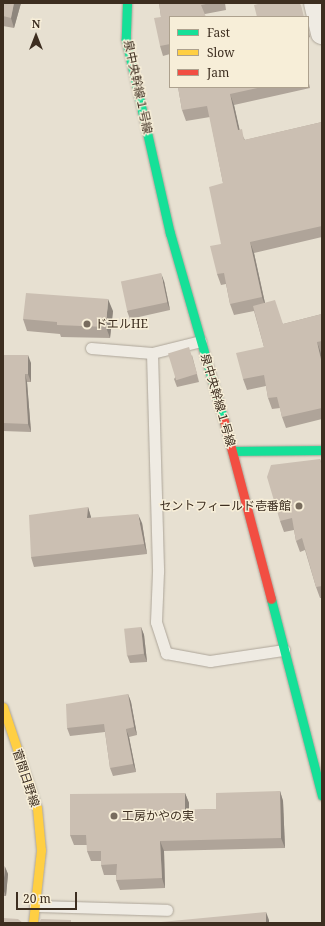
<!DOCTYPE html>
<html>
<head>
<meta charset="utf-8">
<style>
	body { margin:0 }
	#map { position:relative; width:325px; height:926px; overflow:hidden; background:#e7e0d1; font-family:"Noto Serif","Noto Sans JP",serif }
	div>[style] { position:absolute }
	.roads { filter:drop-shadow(0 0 1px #ada599) drop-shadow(0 0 1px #ada599) }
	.lane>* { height:11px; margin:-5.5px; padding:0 5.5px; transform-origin:5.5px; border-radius:5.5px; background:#efebe3 }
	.street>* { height:22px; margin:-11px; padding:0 11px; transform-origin:11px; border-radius:11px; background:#efebe3 }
	.fast>* { height:9px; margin:-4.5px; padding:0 4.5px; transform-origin:4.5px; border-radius:4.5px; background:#16e098 }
	.slow>* { height:9px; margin:-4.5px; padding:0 4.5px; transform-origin:4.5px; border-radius:4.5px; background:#ffcf43 }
	.jam>* { height:9px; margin:-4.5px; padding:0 4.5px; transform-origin:4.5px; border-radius:4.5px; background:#f24e42 }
	.wall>* { inset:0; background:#afa499 }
	.shaded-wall>* { inset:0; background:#8e867d }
	.building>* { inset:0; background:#cbbfb2; transform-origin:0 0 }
	.dots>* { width:11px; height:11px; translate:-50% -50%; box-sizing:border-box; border:2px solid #f7eed8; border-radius:50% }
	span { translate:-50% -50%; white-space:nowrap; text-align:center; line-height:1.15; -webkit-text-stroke:3px #f7eed8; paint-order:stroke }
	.street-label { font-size:12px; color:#3d2e20 }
	.poi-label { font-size:12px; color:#3d2e20 }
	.left { translate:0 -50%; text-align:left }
	.right { translate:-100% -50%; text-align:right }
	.frame { position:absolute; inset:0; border:4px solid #3d2e20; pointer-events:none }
	.legend { position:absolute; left:169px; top:16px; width:140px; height:72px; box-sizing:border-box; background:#f7eed8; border:1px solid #ada18e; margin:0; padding:5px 7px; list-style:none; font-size:12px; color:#3d2e20 }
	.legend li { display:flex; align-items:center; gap:8px; height:20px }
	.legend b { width:20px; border:1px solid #ada18e }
	.north { position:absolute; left:16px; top:16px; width:40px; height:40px; -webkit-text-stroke:3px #f7eed8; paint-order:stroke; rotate:0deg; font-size:11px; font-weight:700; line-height:16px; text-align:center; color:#3d2e20 }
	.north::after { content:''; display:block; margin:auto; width:14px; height:18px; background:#3d2e20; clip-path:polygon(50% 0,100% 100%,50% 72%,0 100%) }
	.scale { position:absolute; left:16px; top:892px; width:61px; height:18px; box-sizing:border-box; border:2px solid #3d2e20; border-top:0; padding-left:5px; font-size:12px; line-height:14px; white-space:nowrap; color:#3d2e20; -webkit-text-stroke:3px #f7eed8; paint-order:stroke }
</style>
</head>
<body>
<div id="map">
	<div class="roads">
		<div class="lane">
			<div style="left:91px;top:348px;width:61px;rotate:4.7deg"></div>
			<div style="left:152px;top:353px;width:50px;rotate:-13.8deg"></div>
			<div style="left:152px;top:353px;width:219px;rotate:88.4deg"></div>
			<div style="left:158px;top:572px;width:50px;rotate:92.3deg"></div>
			<div style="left:156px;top:622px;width:33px;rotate:72deg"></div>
			<div style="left:166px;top:653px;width:45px;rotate:10.3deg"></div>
			<div style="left:210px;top:661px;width:75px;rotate:-8.5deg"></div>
			<div style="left:35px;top:906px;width:132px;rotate:1.7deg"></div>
		</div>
		<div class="street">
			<div style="left:315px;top:3px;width:31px;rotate:77deg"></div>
		</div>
		<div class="fast">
			<div style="left:127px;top:3px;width:37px;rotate:92deg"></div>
			<div style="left:126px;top:40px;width:198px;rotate:77.2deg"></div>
			<div style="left:170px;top:233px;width:196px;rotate:74deg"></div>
			<div style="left:232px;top:451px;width:90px;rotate:-0.6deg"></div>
			<div style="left:271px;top:599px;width:203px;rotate:75.5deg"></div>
		</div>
		<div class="slow">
			<div style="left:3px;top:707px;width:107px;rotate:71.4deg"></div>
			<div style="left:37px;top:808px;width:42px;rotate:84.6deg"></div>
			<div style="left:41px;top:850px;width:73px;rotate:96.3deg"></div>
		</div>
		<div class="jam">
			<div style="left:224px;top:421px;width:184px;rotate:75.2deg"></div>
		</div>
	</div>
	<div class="wall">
		<div style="clip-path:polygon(3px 3px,21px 3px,14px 28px,3px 26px)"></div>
		<div style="clip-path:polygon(159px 3px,225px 3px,226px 10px,205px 14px,170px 17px,170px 54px,163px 56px,160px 46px,161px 17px)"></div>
		<div style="clip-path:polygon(308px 27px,310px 37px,308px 38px)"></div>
		<div style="clip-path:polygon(308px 79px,310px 88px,234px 105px,239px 129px,245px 140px,322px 122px,322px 237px,254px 253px,265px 303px,283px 324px,322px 314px,322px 352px,321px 352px,322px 356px,322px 419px,286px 428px,282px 417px,280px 408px,272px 409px,268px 398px,266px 386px,247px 390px,243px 379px,264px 347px,254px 311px,234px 315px,230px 304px,226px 284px,221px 285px,217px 274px,221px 244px,223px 183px,210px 117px,186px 121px,182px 110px,178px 87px,308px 87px)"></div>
		<div style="clip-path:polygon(164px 281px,170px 310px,130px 319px,127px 311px)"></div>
		<div style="clip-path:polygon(113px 311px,110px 338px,61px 337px,60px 334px,27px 331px,23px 319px)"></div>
		<div style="clip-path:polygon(3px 355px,31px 363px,31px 382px,27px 382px,31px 432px,3px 431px)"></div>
		<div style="clip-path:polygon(192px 355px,199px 382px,177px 387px,174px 379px)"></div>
		<div style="clip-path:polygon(320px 459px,322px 464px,322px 598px,320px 598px,316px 587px,305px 550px,300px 552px,296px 541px,294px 530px,284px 532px,280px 521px)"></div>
		<div style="clip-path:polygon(88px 507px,91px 518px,142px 523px,147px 554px,34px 567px,31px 557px)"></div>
		<div style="clip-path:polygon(141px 627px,144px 635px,147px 662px,130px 663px,127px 655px)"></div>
		<div style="clip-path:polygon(128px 694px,131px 702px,137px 735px,129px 737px,136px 772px,113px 776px,110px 768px,105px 732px,70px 736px,67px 728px)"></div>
		<div style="clip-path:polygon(280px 791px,283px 801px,285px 848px,164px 851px,165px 888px,120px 890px,116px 880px,116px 875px,104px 875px,101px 865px,101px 861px,91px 861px,87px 851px,87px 845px,74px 845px,70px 835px,185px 793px,189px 803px,189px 810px,216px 809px)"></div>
		<div style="clip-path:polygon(3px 866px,5px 867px,8px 874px,6px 896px,3px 896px)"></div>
	</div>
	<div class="shaded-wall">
		<div style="clip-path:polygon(14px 3px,21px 3px,14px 28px,11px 18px)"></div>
		<div style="clip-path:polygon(230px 94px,234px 105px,242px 140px,238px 130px)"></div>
		<div style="clip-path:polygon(250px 242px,254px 253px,266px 308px,262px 297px)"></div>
		<div style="clip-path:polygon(161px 273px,164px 281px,170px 310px,167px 302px)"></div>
		<div style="clip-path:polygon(108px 299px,113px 311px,110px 338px,106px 327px)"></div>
		<div style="clip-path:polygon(317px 342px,322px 356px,322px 364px)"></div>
		<div style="clip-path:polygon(28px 355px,31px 363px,31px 382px,28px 374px)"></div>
		<div style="clip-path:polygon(25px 374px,27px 382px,31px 432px,28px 424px)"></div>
		<div style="clip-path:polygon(88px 507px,91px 517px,91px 528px,87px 518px)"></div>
		<div style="clip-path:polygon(138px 514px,142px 523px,147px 554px,144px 544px)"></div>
		<div style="clip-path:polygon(141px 627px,144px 635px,147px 662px,144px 654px)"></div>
		<div style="clip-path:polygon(128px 694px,131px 702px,137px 735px,134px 727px)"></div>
		<div style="clip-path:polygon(126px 729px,129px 737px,136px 772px,133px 764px)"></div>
		<div style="clip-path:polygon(280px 791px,283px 801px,285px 848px,281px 838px)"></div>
		<div style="clip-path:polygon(185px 793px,189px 803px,189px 820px,185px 810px)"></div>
		<div style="clip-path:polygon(160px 841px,164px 851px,165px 888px,162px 878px)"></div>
		<div style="clip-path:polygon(5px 867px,8px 874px,6px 896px,3px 889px)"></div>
		<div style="clip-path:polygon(266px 912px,269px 920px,269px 923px,266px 923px)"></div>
	</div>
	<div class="building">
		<div style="clip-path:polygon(3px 3px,14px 3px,11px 18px,3px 16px)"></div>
		<div style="clip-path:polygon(159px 3px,211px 3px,201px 5px,206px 17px,170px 17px,170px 44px,160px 46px,154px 18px,161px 17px)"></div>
		<div style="clip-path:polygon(262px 3px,299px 3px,301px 5px,304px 17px,257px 17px,254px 5px)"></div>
		<div style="clip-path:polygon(178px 87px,262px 87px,230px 94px,238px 130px,242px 129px,244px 140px,322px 122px,322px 226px,250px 242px,262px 297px,230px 304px,224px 273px,217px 274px,210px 246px,221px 244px,209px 187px,223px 183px,207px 106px,182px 110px)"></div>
		<div style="left:161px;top:273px;width:30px;height:41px;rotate:78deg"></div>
		<div style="clip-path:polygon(26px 293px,108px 299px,106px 327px,57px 325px,57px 322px,23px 319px)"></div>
		<div style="clip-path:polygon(275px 300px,283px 324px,322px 314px,322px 341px,317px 342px,322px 364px,322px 408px,282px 417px,277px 397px,268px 398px,264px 375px,243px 379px,236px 353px,264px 347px,253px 306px)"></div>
		<div style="left:189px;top:347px;width:28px;height:22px;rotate:73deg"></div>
		<div style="clip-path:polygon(3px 355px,28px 355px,28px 374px,25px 374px,28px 424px,3px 423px)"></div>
		<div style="clip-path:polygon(320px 459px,322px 467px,322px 586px,316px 587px,302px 538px,296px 541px,292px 518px,280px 521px,267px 477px,271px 465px)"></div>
		<div style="clip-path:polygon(88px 507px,87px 518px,138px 514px,144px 544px,31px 557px,29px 515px)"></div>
		<div style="left:141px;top:627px;width:27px;height:17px;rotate:84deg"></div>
		<div style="clip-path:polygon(128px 694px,134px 727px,126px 729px,133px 764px,110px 768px,104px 724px,67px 728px,66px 704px)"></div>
		<div style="clip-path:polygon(280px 791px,281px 838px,160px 841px,162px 878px,116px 880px,117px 864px,101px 865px,101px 851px,87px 851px,86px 835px,70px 835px,70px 794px,185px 793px,185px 810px,216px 809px,216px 793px)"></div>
		<div style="clip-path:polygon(3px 866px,5px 867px,3px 889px)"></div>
		<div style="clip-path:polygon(266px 912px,266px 923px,161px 923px,161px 922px)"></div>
		<div style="clip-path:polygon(3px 918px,18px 919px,23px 923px,3px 923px)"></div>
		<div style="clip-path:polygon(41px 919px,71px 920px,71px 923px,39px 923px)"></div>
	</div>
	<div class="dots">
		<div style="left:87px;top:324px;background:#786c5e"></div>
		<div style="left:299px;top:506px;background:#786c5e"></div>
		<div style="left:114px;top:816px;background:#786c5e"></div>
	</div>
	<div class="street-label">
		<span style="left:138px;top:87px;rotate:78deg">泉中央幹線１号線</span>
		<span style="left:218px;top:400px;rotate:74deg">泉中央幹線１号線</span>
		<span style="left:26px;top:778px;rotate:72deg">菅間日野線</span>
	</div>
	<div class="poi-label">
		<span class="left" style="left:95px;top:324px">ドエルHE</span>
		<span class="right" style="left:291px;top:506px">セントフィールド壱番館</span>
		<span class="left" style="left:122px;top:816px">工房かやの実</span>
	</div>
	<div class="frame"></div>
	<ul class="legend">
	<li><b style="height:5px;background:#16e098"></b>Fast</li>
	<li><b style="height:5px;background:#ffcf43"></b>Slow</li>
	<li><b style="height:5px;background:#f24e42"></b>Jam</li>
	</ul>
	<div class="north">N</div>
	<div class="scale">20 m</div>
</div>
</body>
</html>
